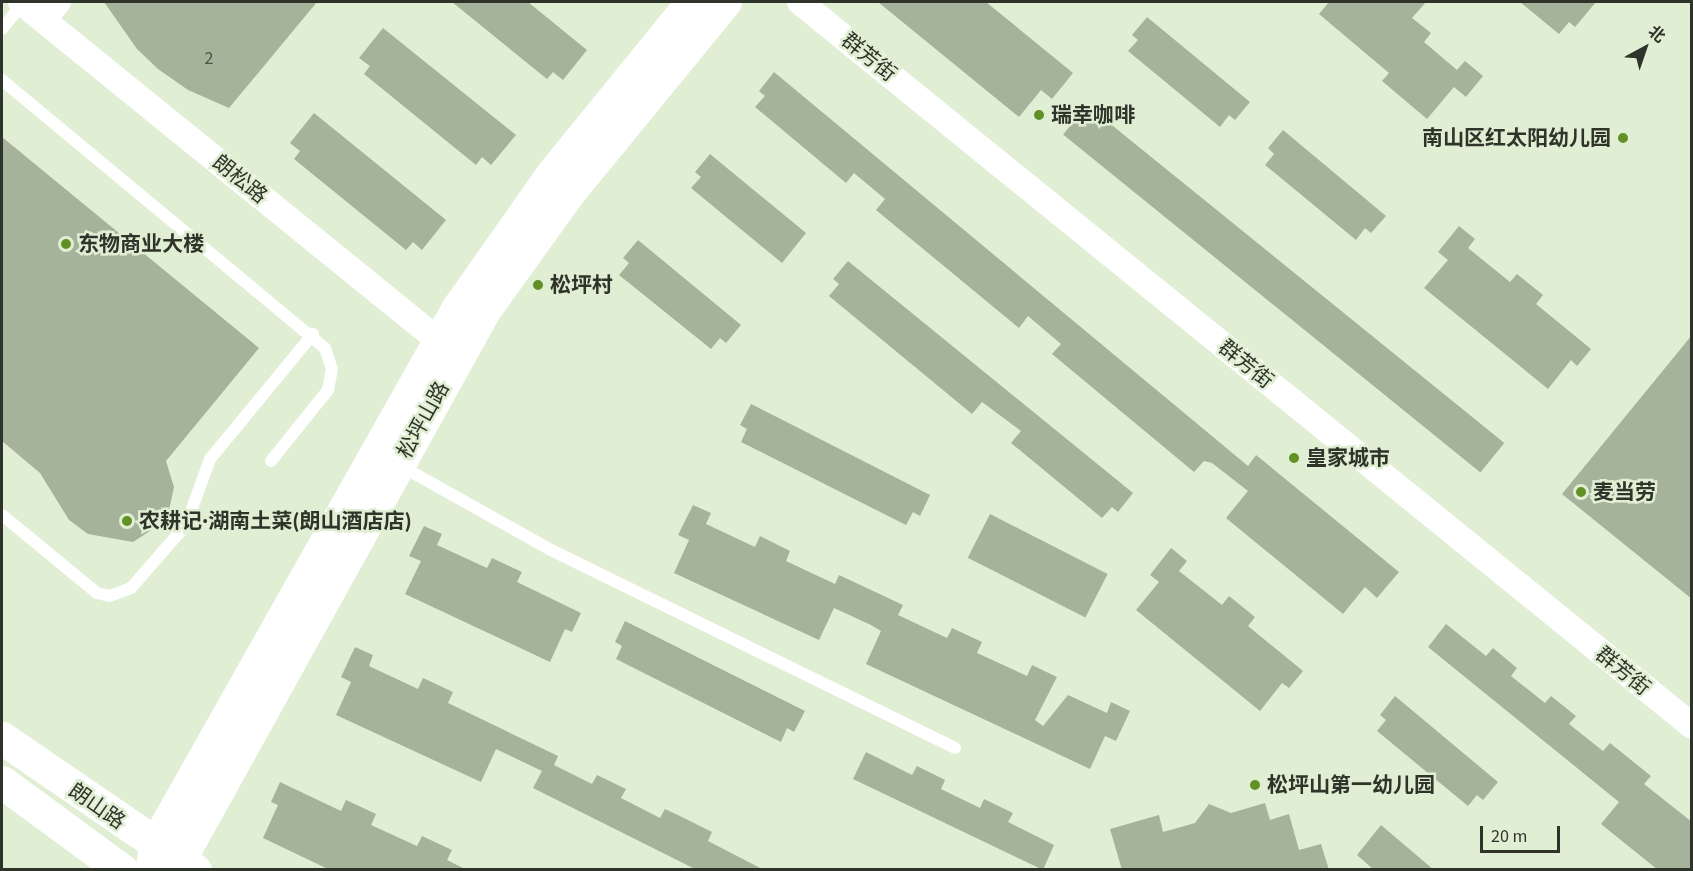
<!DOCTYPE html>
<html>
<head>
<meta charset="utf-8">
<style>
	body { margin:0 }
	#map { position:relative; width:1693px; height:871px; overflow:hidden; background:#e0eed4; font-family:"Source Sans 3","Noto Sans SC",sans-serif }
	div>[style] { position:absolute }
	.building>* { inset:0; background:#a6b39b; transform-origin:0 0 }
	.service>* { height:12px; margin:-6px; padding:0 6px; transform-origin:6px; border-radius:6px; background:#fff }
	.minor>* { height:26px; margin:-13px; padding:0 13px; transform-origin:13px; border-radius:13px; background:#fff }
	.tertiary>* { height:32px; margin:-16px; padding:0 16px; transform-origin:16px; border-radius:16px; background:#fff }
	.secondary>* { height:33px; margin:-16.5px; padding:0 16.5px; transform-origin:16.5px; border-radius:16.5px; background:#fff }
	.dots>* { width:16px; height:16px; translate:-50% -50%; box-sizing:border-box; border:3px solid #e0eed4; border-radius:50% }
	span { translate:-50% -50%; white-space:nowrap; text-align:center; line-height:1.15; -webkit-text-stroke:5px #e0eed4; paint-order:stroke }
	.number-label { font-size:18px; color:#4d5446 }
	.number-label span { -webkit-text-stroke-width:0 }
	.street-label { font-size:21px; color:#2f342a }
	.poi-label { font-size:21px; color:#2f342a; font-weight:700 }
	.left { translate:0 -50%; text-align:left }
	.right { translate:-100% -50%; text-align:right }
	.frame { position:absolute; inset:0; border:3px solid #2f342a; pointer-events:none }
	.north { position:absolute; left:1615px; top:18px; width:60px; height:60px; -webkit-text-stroke:4px #e0eed4; paint-order:stroke; rotate:40deg; font-size:16px; font-weight:700; line-height:24px; text-align:center; color:#2f342a }
	.north::after { content:''; display:block; margin:auto; width:21px; height:27px; background:#2f342a; clip-path:polygon(50% 0,100% 100%,50% 72%,0 100%) }
	.scale { position:absolute; left:1480px; top:826px; width:80px; height:27px; box-sizing:border-box; border:3px solid #2f342a; border-top:0; padding-left:8px; font-size:18px; line-height:21px; white-space:nowrap; color:#2f342a; -webkit-text-stroke:4px #e0eed4; paint-order:stroke }
</style>
</head>
<body>
<div id="map">
	<div class="building">
		<div style="clip-path:polygon(104px 2px,317px 2px,229px 108px,188px 90px,158px 69px,137px 49px)"></div>
		<div style="clip-path:polygon(452px 2px,528px 2px,587px 50px,563px 80px,553px 72px,547px 79px)"></div>
		<div style="clip-path:polygon(878px 2px,986px 2px,1073px 73px,1052px 99px,1041px 90px,1019px 117px)"></div>
		<div style="clip-path:polygon(1329px 2px,1426px 2px,1412px 18px,1431px 33px,1424px 42px,1457px 70px,1465px 61px,1483px 76px,1466px 97px,1454px 87px,1427px 119px,1382px 81px,1389px 73px,1319px 14px)"></div>
		<div style="clip-path:polygon(1520px 2px,1596px 2px,1575px 27px,1569px 22px,1559px 34px)"></div>
		<div style="clip-path:polygon(1147px 17px,1250px 102px,1235px 120px,1229px 115px,1220px 127px,1128px 51px,1138px 40px,1132px 35px)"></div>
		<div style="clip-path:polygon(383px 28px,516px 135px,491px 165px,482px 157px,476px 165px,364px 74px,370px 66px,359px 58px)"></div>
		<div style="clip-path:polygon(774px 72px,1248px 466px,1256px 455px,1399px 572px,1377px 598px,1365px 587px,1343px 614px,1226px 518px,1248px 491px,1212px 463px,1204px 461px,1194px 472px,1052px 354px,1061px 344px,1028px 316px,1019px 328px,876px 210px,885px 199px,854px 173px,846px 183px,755px 107px,765px 96px,759px 91px)"></div>
		<div style="left:1087px;top:105px;width:537px;height:38px;rotate:39deg"></div>
		<div style="clip-path:polygon(314px 113px,446px 220px,422px 250px,413px 242px,406px 250px,294px 159px,300px 151px,290px 143px)"></div>
		<div style="clip-path:polygon(1283px 130px,1386px 216px,1371px 233px,1365px 228px,1356px 240px,1265px 165px,1274px 154px,1268px 148px)"></div>
		<div style="clip-path:polygon(2px 137px,259px 348px,166px 461px,174px 487px,167px 520px,133px 542px,88px 534px,69px 520px,40px 473px,2px 441px)"></div>
		<div style="clip-path:polygon(710px 154px,806px 233px,782px 263px,691px 188px,701px 177px,695px 172px)"></div>
		<div style="clip-path:polygon(1459px 226px,1475px 239px,1468px 248px,1510px 282px,1517px 274px,1543px 295px,1536px 304px,1591px 349px,1577px 366px,1571px 360px,1548px 389px,1424px 288px,1448px 260px,1438px 252px)"></div>
		<div style="clip-path:polygon(638px 240px,741px 325px,726px 343px,720px 338px,711px 349px,619px 275px,629px 263px,623px 258px)"></div>
		<div style="clip-path:polygon(848px 261px,1133px 493px,1118px 512px,1112px 507px,1102px 518px,1011px 443px,1021px 431px,982px 402px,972px 414px,829px 296px,839px 284px,833px 279px)"></div>
		<div style="clip-path:polygon(1692px 335px,1692px 599px,1562px 494px)"></div>
		<div style="clip-path:polygon(751px 404px,930px 495px,920px 516px,913px 512px,906px 525px,741px 442px,747px 429px,740px 425px)"></div>
		<div style="clip-path:polygon(693px 505px,711px 513px,706px 524px,755px 547px,760px 536px,790px 551px,786px 561px,835px 584px,839px 575px,903px 605px,898px 615px,947px 638px,952px 628px,982px 642px,977px 653px,1027px 676px,1032px 665px,1057px 677px,1035px 720px,1043px 726px,1068px 695px,1107px 713px,1111px 702px,1130px 711px,1116px 741px,1105px 736px,1090px 769px,866px 664px,881px 631px,871px 625px,834px 608px,819px 640px,674px 573px,689px 540px,678px 535px)"></div>
		<div style="left:990px;top:514px;width:132px;height:49px;rotate:27deg"></div>
		<div style="clip-path:polygon(424px 526px,442px 534px,437px 545px,487px 568px,492px 558px,522px 572px,517px 582px,581px 613px,572px 632px,565px 629px,550px 662px,405px 594px,421px 561px,409px 556px)"></div>
		<div style="clip-path:polygon(1171px 548px,1187px 561px,1179px 571px,1222px 605px,1229px 596px,1255px 617px,1248px 626px,1303px 671px,1289px 688px,1282px 683px,1260px 711px,1136px 610px,1159px 582px,1150px 575px)"></div>
		<div style="clip-path:polygon(625px 621px,805px 711px,794px 732px,787px 728px,781px 742px,616px 659px,622px 646px,615px 642px)"></div>
		<div style="clip-path:polygon(1446px 624px,1486px 656px,1493px 648px,1517px 668px,1511px 676px,1545px 703px,1551px 696px,1576px 716px,1569px 724px,1603px 751px,1610px 743px,1651px 776px,1644px 784px,1692px 822px,1692px 870px,1658px 870px,1601px 824px,1619px 802px,1428px 647px)"></div>
		<div style="clip-path:polygon(355px 647px,373px 655px,369px 666px,418px 689px,423px 678px,453px 692px,448px 703px,558px 756px,554px 765px,592px 784px,597px 775px,626px 789px,621px 798px,660px 818px,665px 809px,682px 817px,712px 832px,708px 841px,764px 870px,697px 870px,533px 788px,542px 771px,496px 749px,481px 782px,336px 715px,351px 682px,341px 677px)"></div>
		<div style="clip-path:polygon(1395px 696px,1498px 782px,1483px 800px,1477px 795px,1468px 806px,1377px 731px,1386px 720px,1380px 715px)"></div>
		<div style="clip-path:polygon(866px 752px,912px 775px,917px 766px,945px 780px,941px 789px,980px 808px,984px 799px,1013px 813px,1008px 822px,1054px 845px,1043px 870px,853px 779px)"></div>
		<div style="clip-path:polygon(280px 782px,341px 811px,346px 800px,376px 814px,371px 825px,417px 846px,422px 836px,452px 850px,447px 860px,467px 870px,330px 870px,263px 838px,278px 805px,271px 802px)"></div>
		<div style="clip-path:polygon(1265px 803px,1270px 820px,1289px 814px,1299px 850px,1321px 844px,1329px 870px,1122px 870px,1110px 829px,1159px 815px,1163px 832px,1195px 823px,1209px 804px,1231px 813px)"></div>
		<div style="clip-path:polygon(1381px 825px,1434px 870px,1374px 870px,1357px 855px)"></div>
	</div>
	<div class="service">
		<div style="left:2px;top:29px;width:33px;rotate:-51deg"></div>
		<div style="left:2px;top:80px;width:420px;rotate:39.7deg"></div>
		<div style="left:325px;top:348px;width:22px;rotate:72deg"></div>
		<div style="left:332px;top:369px;width:21px;rotate:101deg"></div>
		<div style="left:328px;top:390px;width:91px;rotate:128.8deg"></div>
		<div style="left:399px;top:465px;width:172px;rotate:29.2deg"></div>
		<div style="left:549px;top:549px;width:452px;rotate:26.1deg"></div>
		<div style="left:2px;top:515px;width:123px;rotate:39.4deg"></div>
		<div style="left:97px;top:593px;width:13px;rotate:13deg"></div>
		<div style="left:110px;top:596px;width:22px;rotate:-21deg"></div>
		<div style="left:131px;top:588px;width:84px;rotate:-48.9deg"></div>
		<div style="left:186px;top:525px;width:70px;rotate:-70deg"></div>
		<div style="left:210px;top:459px;width:162px;rotate:-50.5deg"></div>
	</div>
	<div class="minor">
		<div style="left:21px;top:2px;width:557px;rotate:39.03deg"></div>
		<div style="left:800px;top:2px;width:1149px;rotate:39.06deg"></div>
		<div style="left:43px;top:19px;width:23px;rotate:-49deg"></div>
	</div>
	<div class="tertiary">
		<div style="left:152px;top:867px;width:22px;rotate:-82deg"></div>
		<div style="left:155px;top:845px;width:617px;rotate:-60.57deg"></div>
		<div style="left:458px;top:308px;width:165px;rotate:-54.9deg"></div>
		<div style="left:553px;top:173px;width:220px;rotate:-50.9deg"></div>
		<div style="left:170px;top:870px;width:13px;rotate:-42deg"></div>
		<div style="left:180px;top:861px;width:629px;rotate:-60.99deg"></div>
		<div style="left:485px;top:311px;width:144px;rotate:-54.3deg"></div>
		<div style="left:569px;top:194px;width:248px;rotate:-50.7deg"></div>
	</div>
	<div class="secondary">
		<div style="left:2px;top:738px;width:234px;rotate:34.4deg"></div>
		<div style="left:2px;top:782px;width:149px;rotate:36.3deg"></div>
	</div>
	<div class="dots">
		<div style="left:1039px;top:115px;background:#619026"></div>
		<div style="left:1623px;top:138px;background:#619026"></div>
		<div style="left:66px;top:244px;background:#619026"></div>
		<div style="left:538px;top:285px;background:#619026"></div>
		<div style="left:1294px;top:458px;background:#619026"></div>
		<div style="left:1581px;top:492px;background:#619026"></div>
		<div style="left:127px;top:521px;background:#619026"></div>
		<div style="left:1255px;top:785px;background:#619026"></div>
	</div>
	<div class="number-label">
		<span style="left:209px;top:59px">2</span>
	</div>
	<div class="street-label">
		<span style="left:869px;top:57px;rotate:39deg">群芳街</span>
		<span style="left:240px;top:179px;rotate:39deg">朗松路</span>
		<span style="left:1246px;top:364px;rotate:39deg">群芳街</span>
		<span style="left:423px;top:420px;rotate:-61deg">松坪山路</span>
		<span style="left:1623px;top:671px;rotate:39deg">群芳街</span>
		<span style="left:97px;top:806px;rotate:35deg">朗山路</span>
	</div>
	<div class="poi-label">
		<span class="left" style="left:1051px;top:115px">瑞幸咖啡</span>
		<span class="right" style="left:1611px;top:138px">南山区红太阳幼儿园</span>
		<span class="left" style="left:78px;top:244px">东物商业大楼</span>
		<span class="left" style="left:550px;top:285px">松坪村</span>
		<span class="left" style="left:1306px;top:458px">皇家城市</span>
		<span class="left" style="left:1593px;top:492px">麦当劳</span>
		<span class="left" style="left:139px;top:521px">农耕记·湖南土菜(朗山酒店店)</span>
		<span class="left" style="left:1267px;top:785px">松坪山第一幼儿园</span>
	</div>
	<div class="frame"></div>
	<div class="north">北</div>
	<div class="scale">20 m</div>
</div>
</body>
</html>
